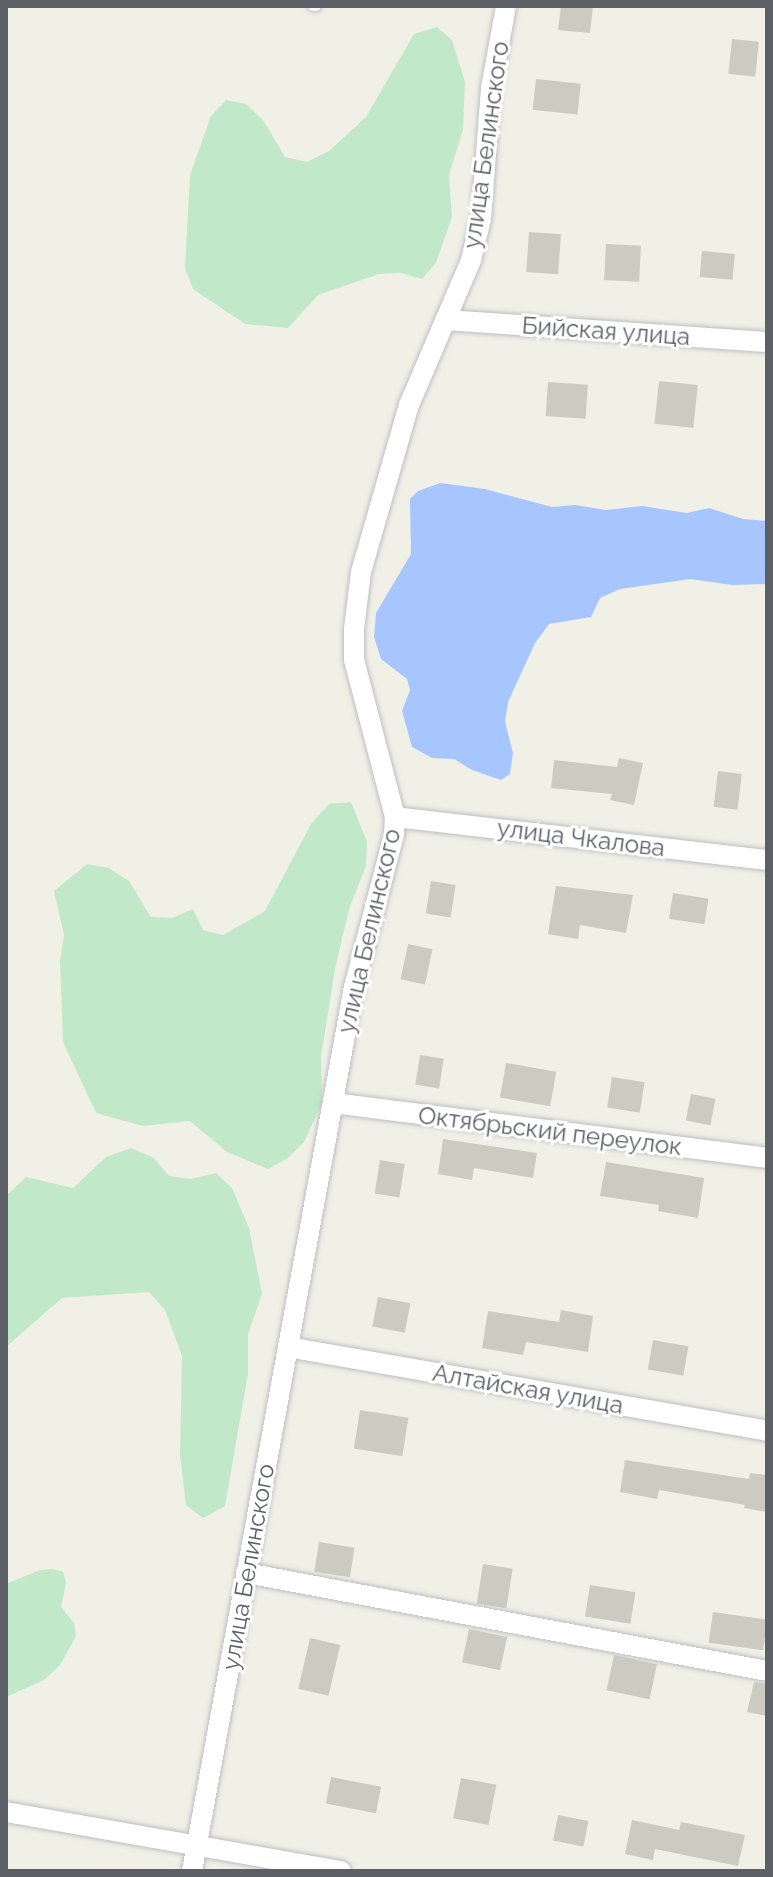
<!DOCTYPE html>
<html>
<head>
<meta charset="utf-8">
<style>
	body { margin:0 }
	#map { position:relative; width:773px; height:1877px; overflow:hidden; background:#f0f0e6; font-family:Raleway,sans-serif }
	div>[style] { position:absolute }
	.green>* { inset:0; background:#c1e9c9 }
	.water>* { inset:0; background:#a7c6ff }
	.building>* { inset:0; background:#cbcbc2; transform-origin:0 0 }
	.roads { filter:drop-shadow(0 0 2px #bdbec5) drop-shadow(0 0 2px #bdbec5) }
	.service>* { height:10px; margin:-5px; padding:0 5px; transform-origin:5px; border-radius:5px; background:#fff }
	.minor>* { height:20px; margin:-10px; padding:0 10px; transform-origin:10px; border-radius:10px; background:#fff }
	span { translate:-50% -50%; white-space:nowrap; text-align:center; line-height:1.15; -webkit-text-stroke:6px #fff; paint-order:stroke }
	.street-label { font-size:24px; color:#5d5f67 }
	.frame { position:absolute; inset:0; border:8px solid #5d5f67; pointer-events:none }
</style>
</head>
<body>
<div id="map">
	<div class="green">
		<div style="clip-path:polygon(437px 27px,452px 40px,465px 82px,463px 130px,449px 175px,452px 217px,436px 263px,422px 279px,401px 273px,379px 274px,318px 295px,288px 328px,245px 324px,193px 289px,185px 268px,190px 175px,211px 116px,226px 100px,246px 104px,263px 120px,285px 157px,307px 162px,329px 151px,366px 117px,414px 34px)"></div>
		<div style="clip-path:polygon(351px 802px,367px 842px,366px 866px,349px 909px,335px 969px,321px 1057px,322px 1103px,304px 1142px,288px 1158px,268px 1169px,227px 1152px,190px 1121px,143px 1126px,96px 1113px,63px 1042px,60px 961px,64px 935px,54px 891px,87px 864px,109px 868px,129px 881px,151px 917px,172px 918px,193px 909px,203px 930px,223px 935px,265px 911px,311px 824px,329px 804px)"></div>
		<div style="clip-path:polygon(131px 1148px,154px 1158px,169px 1176px,191px 1179px,216px 1173px,232px 1188px,249px 1228px,262px 1294px,248px 1334px,248px 1374px,225px 1506px,203px 1518px,186px 1505px,180px 1455px,182px 1356px,165px 1310px,149px 1292px,62px 1298px,6px 1347px,6px 1196px,26px 1177px,73px 1188px,106px 1157px)"></div>
		<div style="clip-path:polygon(52px 1569px,63px 1572px,66px 1583px,61px 1607px,74px 1623px,76px 1636px,60px 1665px,44px 1680px,6px 1697px,6px 1584px,40px 1570px)"></div>
	</div>
	<div class="water">
		<div style="clip-path:polygon(440px 483px,485px 489px,552px 507px,575px 505px,606px 510px,642px 506px,687px 513px,709px 508px,743px 519px,767px 521px,767px 584px,733px 585px,690px 579px,620px 589px,600px 598px,591px 617px,549px 624px,535px 643px,508px 702px,505px 722px,513px 753px,510px 774px,501px 780px,472px 770px,454px 759px,432px 758px,412px 747px,402px 711px,410px 690px,407px 679px,381px 659px,374px 637px,376px 613px,411px 554px,410px 499px,418px 491px)"></div>
	</div>
	<div class="building">
		<div style="clip-path:polygon(561px 6px,593px 6px,590px 33px,558px 30px)"></div>
		<div style="left:732px;top:39px;width:27px;height:35px;rotate:6deg"></div>
		<div style="left:536px;top:79px;width:45px;height:31px;rotate:6deg"></div>
		<div style="left:529px;top:232px;width:32px;height:40px;rotate:4deg"></div>
		<div style="left:606px;top:244px;width:35px;height:36px;rotate:3deg"></div>
		<div style="left:702px;top:251px;width:33px;height:26px;rotate:5deg"></div>
		<div style="left:659px;top:381px;width:39px;height:43px;rotate:6deg"></div>
		<div style="left:548px;top:382px;width:40px;height:34px;rotate:4deg"></div>
		<div style="clip-path:polygon(619px 758px,643px 763px,634px 805px,610px 800px,612px 794px,551px 788px,554px 760px,617px 767px)"></div>
		<div style="left:718px;top:771px;width:24px;height:36px;rotate:7deg"></div>
		<div style="left:431px;top:881px;width:25px;height:33px;rotate:9deg"></div>
		<div style="clip-path:polygon(556px 886px,633px 895px,626px 933px,580px 925px,578px 939px,548px 934px)"></div>
		<div style="left:673px;top:893px;width:36px;height:26px;rotate:9deg"></div>
		<div style="left:408px;top:944px;width:25px;height:36px;rotate:12deg"></div>
		<div style="left:420px;top:1055px;width:24px;height:30px;rotate:9deg"></div>
		<div style="left:506px;top:1063px;width:51px;height:35px;rotate:10deg"></div>
		<div style="left:612px;top:1077px;width:33px;height:31px;rotate:9deg"></div>
		<div style="left:691px;top:1094px;width:25px;height:27px;rotate:11deg"></div>
		<div style="clip-path:polygon(443px 1139px,537px 1153px,533px 1178px,474px 1168px,472px 1180px,438px 1174px)"></div>
		<div style="left:380px;top:1160px;width:25px;height:34px;rotate:9deg"></div>
		<div style="clip-path:polygon(606px 1162px,704px 1178px,698px 1218px,658px 1211px,659px 1205px,600px 1196px)"></div>
		<div style="left:378px;top:1297px;width:33px;height:30px;rotate:11deg"></div>
		<div style="clip-path:polygon(561px 1310px,593px 1316px,588px 1352px,526px 1342px,523px 1355px,482px 1348px,488px 1311px,559px 1322px)"></div>
		<div style="left:653px;top:1340px;width:36px;height:30px;rotate:10deg"></div>
		<div style="left:360px;top:1410px;width:49px;height:39px;rotate:9deg"></div>
		<div style="clip-path:polygon(625px 1460px,749px 1479px,750px 1473px,767px 1475px,767px 1512px,744px 1508px,745px 1505px,659px 1490px,657px 1499px,620px 1492px)"></div>
		<div style="left:319px;top:1542px;width:36px;height:30px;rotate:9deg"></div>
		<div style="left:483px;top:1564px;width:30px;height:40px;rotate:9deg"></div>
		<div style="left:590px;top:1585px;width:46px;height:32px;rotate:9deg"></div>
		<div style="left:713px;top:1612px;width:55px;height:31px;rotate:8deg"></div>
		<div style="left:469px;top:1629px;width:39px;height:34px;rotate:12deg"></div>
		<div style="left:310px;top:1638px;width:31px;height:52px;rotate:13deg"></div>
		<div style="left:614px;top:1655px;width:44px;height:36px;rotate:12deg"></div>
		<div style="clip-path:polygon(754px 1682px,767px 1684px,767px 1716px,747px 1712px)"></div>
		<div style="left:331px;top:1777px;width:51px;height:27px;rotate:11deg"></div>
		<div style="left:461px;top:1778px;width:36px;height:41px;rotate:11deg"></div>
		<div style="left:558px;top:1815px;width:31px;height:26px;rotate:11deg"></div>
		<div style="clip-path:polygon(632px 1820px,679px 1830px,681px 1822px,745px 1835px,738px 1866px,655px 1849px,653px 1860px,625px 1854px)"></div>
	</div>
	<div class="roads">
		<div class="service">
			<div style="left:313px;top:6px;width:3px"></div>
		</div>
		<div class="minor">
			<div style="left:445px;top:320px;width:323px;rotate:3.9deg"></div>
			<div style="left:395px;top:817px;width:374px;rotate:6.6deg"></div>
			<div style="left:333px;top:1103px;width:437px;rotate:7.2deg"></div>
			<div style="left:288px;top:1347px;width:486px;rotate:9.9deg"></div>
			<div style="left:246px;top:1573px;width:530px;rotate:10.65deg"></div>
			<div style="left:6px;top:1812px;width:340px;rotate:10deg"></div>
			<div style="left:192px;top:1871px;width:899px;rotate:-79.62deg"></div>
			<div style="left:354px;top:987px;width:158px;rotate:-75.3deg"></div>
			<div style="left:394px;top:834px;width:17px;rotate:-87deg"></div>
			<div style="left:395px;top:817px;width:162px;rotate:-104.6deg"></div>
			<div style="left:354px;top:660px;width:31px;rotate:-90deg"></div>
			<div style="left:354px;top:629px;width:57px;rotate:-83deg"></div>
			<div style="left:361px;top:572px;width:174px;rotate:-74deg"></div>
			<div style="left:409px;top:405px;width:158px;rotate:-66.8deg"></div>
			<div style="left:471px;top:260px;width:42px;rotate:-76.3deg"></div>
			<div style="left:481px;top:219px;width:131px;rotate:-85.6deg"></div>
			<div style="left:491px;top:88px;width:83px;rotate:-79.6deg"></div>
		</div>
	</div>
	<div class="street-label">
		<span style="left:486px;top:145px;rotate:-82deg">улица Белинского</span>
		<span style="left:606px;top:331px;rotate:4deg">Бийская улица</span>
		<span style="left:581px;top:838px;rotate:7deg">улица Чкалова</span>
		<span style="left:369px;top:931px;rotate:-77deg">улица Белинского</span>
		<span style="left:550px;top:1131px;rotate:7deg">Октябрьский переулок</span>
		<span style="left:528px;top:1389px;rotate:10deg">Алтайская улица</span>
		<span style="left:248px;top:1567px;rotate:-80deg">улица Белинского</span>
	</div>
	<div class="frame"></div>
</div>
</body>
</html>
